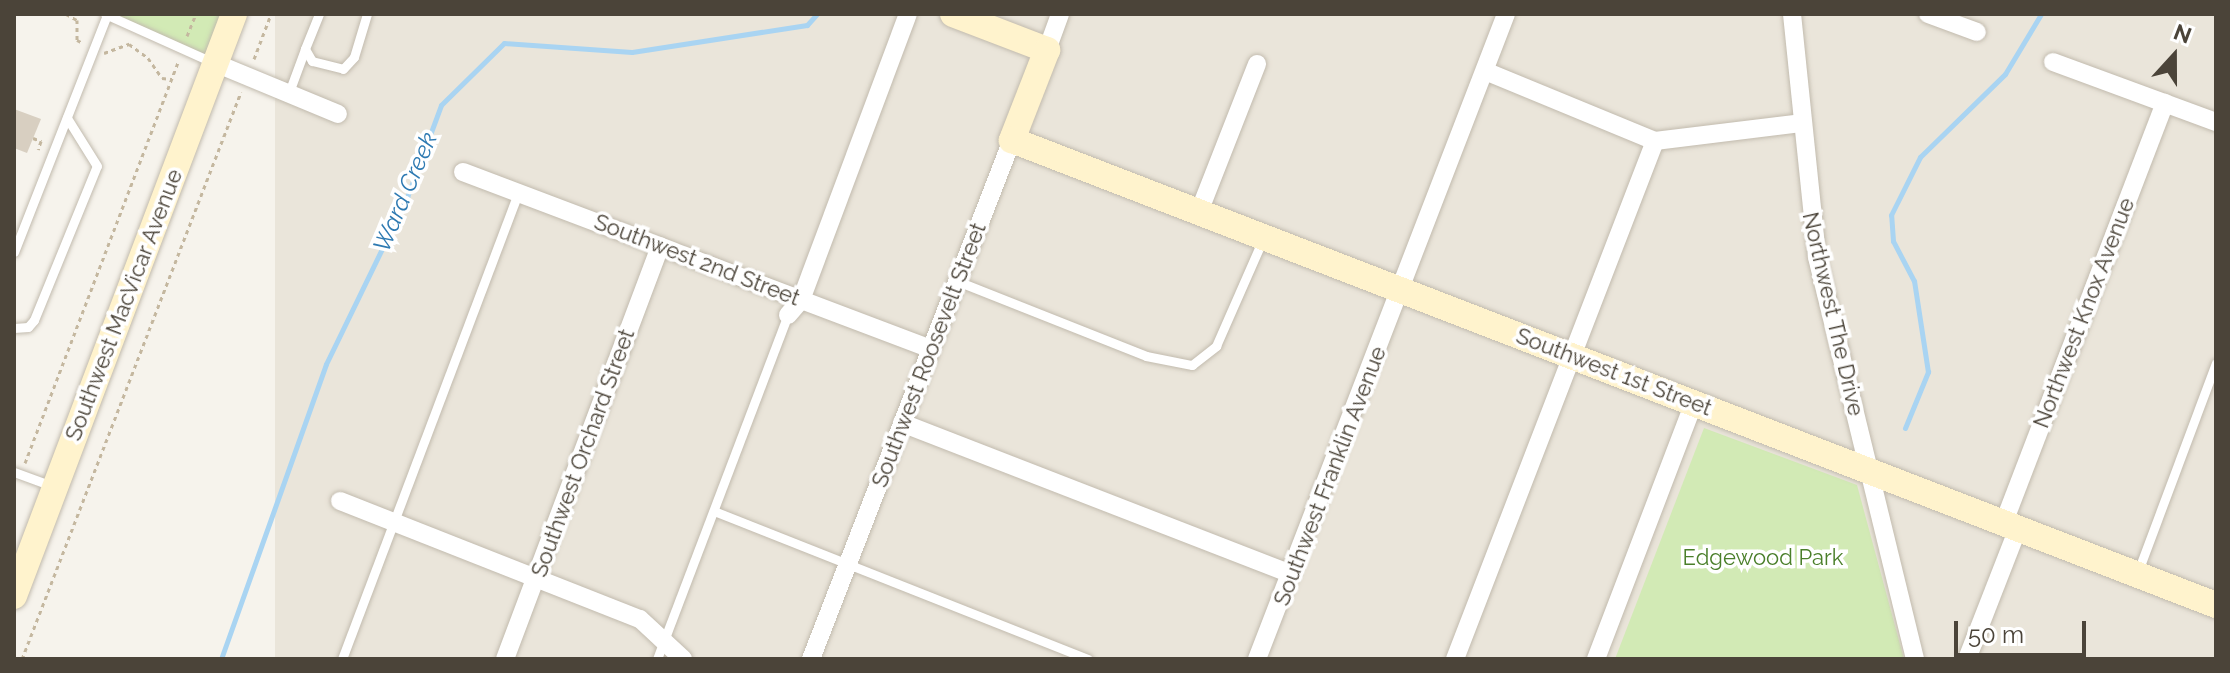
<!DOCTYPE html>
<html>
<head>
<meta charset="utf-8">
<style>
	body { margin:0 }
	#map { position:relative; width:2230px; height:673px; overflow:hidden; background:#f6f3ec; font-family:Raleway,sans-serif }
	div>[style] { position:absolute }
	.residential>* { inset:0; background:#eae5da; transform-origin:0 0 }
	.green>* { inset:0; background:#d2eab5 }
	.stream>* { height:5px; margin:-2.5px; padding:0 2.5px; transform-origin:2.5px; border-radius:2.5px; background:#a9d4f2 }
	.building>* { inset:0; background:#d8cfc1 }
	.path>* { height:3px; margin-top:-1.5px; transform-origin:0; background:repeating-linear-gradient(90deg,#c4b79f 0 4px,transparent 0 8px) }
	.roads { filter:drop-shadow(0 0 2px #c2bbae) drop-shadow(0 0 2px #c2bbae) }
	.lane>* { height:9px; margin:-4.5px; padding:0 4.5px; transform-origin:4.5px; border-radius:4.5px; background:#fff }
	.street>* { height:18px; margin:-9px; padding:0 9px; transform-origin:9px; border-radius:9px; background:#fff }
	.secondary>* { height:26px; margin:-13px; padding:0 13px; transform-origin:13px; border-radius:13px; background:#fff3cd }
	span { translate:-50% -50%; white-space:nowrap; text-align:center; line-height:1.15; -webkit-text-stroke:7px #fff; paint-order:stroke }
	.street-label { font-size:22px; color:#4b4439 }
	.park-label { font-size:22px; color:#4a7f2a }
	.water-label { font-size:24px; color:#2e7ab2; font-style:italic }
	.frame { position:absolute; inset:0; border:16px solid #4b4439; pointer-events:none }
	.north { position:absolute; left:2134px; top:16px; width:80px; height:80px; -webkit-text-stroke:6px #fff; paint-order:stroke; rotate:21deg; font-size:22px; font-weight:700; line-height:32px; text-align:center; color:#4b4439 }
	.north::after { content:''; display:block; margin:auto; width:28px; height:36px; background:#4b4439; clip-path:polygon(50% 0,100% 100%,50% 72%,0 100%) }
	.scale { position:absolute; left:1954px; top:621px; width:132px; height:36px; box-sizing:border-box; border:4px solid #4b4439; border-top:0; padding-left:10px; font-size:24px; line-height:28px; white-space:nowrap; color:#4b4439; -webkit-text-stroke:6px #fff; paint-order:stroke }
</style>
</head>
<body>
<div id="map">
	<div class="residential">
		<div style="left:275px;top:14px;width:1941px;height:691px"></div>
	</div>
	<div class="green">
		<div style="clip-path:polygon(105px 14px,234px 14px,215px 63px)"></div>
		<div style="clip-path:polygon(1704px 428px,1857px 485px,1904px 659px,1615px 659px)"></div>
	</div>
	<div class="stream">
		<div style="left:1905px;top:428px;width:61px;rotate:-67.7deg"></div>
		<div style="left:1928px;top:372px;width:92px;rotate:-98.7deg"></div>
		<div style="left:1914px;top:281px;width:45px;rotate:-117.7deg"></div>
		<div style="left:1893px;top:241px;width:26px;rotate:-94deg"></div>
		<div style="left:1891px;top:215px;width:65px;rotate:-63.4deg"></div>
		<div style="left:1920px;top:157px;width:119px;rotate:-44.3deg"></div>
		<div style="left:2005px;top:74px;width:70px;rotate:-59deg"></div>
		<div style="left:221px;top:659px;width:313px;rotate:-70.4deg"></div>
		<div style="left:326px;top:364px;width:186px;rotate:-64.1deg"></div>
		<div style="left:407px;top:197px;width:98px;rotate:-69.7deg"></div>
		<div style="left:441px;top:105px;width:88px;rotate:-44.5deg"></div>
		<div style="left:504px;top:43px;width:128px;rotate:4deg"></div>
		<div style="left:632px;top:52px;width:177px;rotate:-8.8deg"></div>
		<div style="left:807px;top:25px;width:15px;rotate:-48deg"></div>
	</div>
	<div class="building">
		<div style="clip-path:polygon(14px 109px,41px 119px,27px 153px,14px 148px)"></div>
	</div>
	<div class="path">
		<div style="left:66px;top:14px;width:13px;rotate:29deg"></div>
		<div style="left:77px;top:20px;width:20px;rotate:90deg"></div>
		<div style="left:77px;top:40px;width:7px;rotate:27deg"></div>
		<div style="left:187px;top:36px;width:24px;rotate:-68deg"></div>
		<div style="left:104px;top:53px;width:27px;rotate:-20deg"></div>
		<div style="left:129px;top:44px;width:24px;rotate:36deg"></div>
		<div style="left:148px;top:58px;width:24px;rotate:55deg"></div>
		<div style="left:162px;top:78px;width:9px;rotate:6deg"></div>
		<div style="left:254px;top:59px;width:48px;rotate:-69.3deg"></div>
		<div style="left:33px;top:138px;width:9px;rotate:21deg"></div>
		<div style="left:41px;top:141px;width:9px;rotate:108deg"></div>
		<div style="left:25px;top:463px;width:429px;rotate:-69.1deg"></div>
		<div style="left:22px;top:659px;width:608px;rotate:-68.88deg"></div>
	</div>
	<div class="roads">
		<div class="lane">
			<div style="left:105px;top:14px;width:117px;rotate:24.2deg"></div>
			<div style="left:319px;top:14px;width:38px;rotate:112deg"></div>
			<div style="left:305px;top:49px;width:14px;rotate:60deg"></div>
			<div style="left:312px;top:61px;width:32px;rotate:14deg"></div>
			<div style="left:343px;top:69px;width:16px;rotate:-47deg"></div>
			<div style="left:354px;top:57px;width:45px;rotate:-73.2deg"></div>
			<div style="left:288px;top:95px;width:49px;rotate:-69.7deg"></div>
			<div style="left:14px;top:252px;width:255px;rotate:-68.6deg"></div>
			<div style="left:957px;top:281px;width:203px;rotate:21.6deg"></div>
			<div style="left:1146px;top:356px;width:47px;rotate:11.1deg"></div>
			<div style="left:1192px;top:365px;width:31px;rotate:-38deg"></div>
			<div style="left:1216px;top:346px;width:117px;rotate:-66.3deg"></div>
			<div style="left:14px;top:328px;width:14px;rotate:-4deg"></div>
			<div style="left:28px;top:327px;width:9px;rotate:-49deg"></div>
			<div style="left:34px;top:320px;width:166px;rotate:-67.8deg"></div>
			<div style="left:97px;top:166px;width:57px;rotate:-122deg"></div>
			<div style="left:14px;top:472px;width:40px;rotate:20.2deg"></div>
			<div style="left:714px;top:511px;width:402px;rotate:21.6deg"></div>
			<div style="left:2137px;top:574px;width:225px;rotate:-69.5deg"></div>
			<div style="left:342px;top:659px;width:498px;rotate:-69.3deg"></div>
			<div style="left:657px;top:659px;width:368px;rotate:-69.2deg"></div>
		</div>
		<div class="street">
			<div style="left:1792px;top:14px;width:244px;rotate:84.1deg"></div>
			<div style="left:1817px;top:257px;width:414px;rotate:76.3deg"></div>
			<div style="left:1928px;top:14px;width:52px;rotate:20.2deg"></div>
			<div style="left:1047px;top:50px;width:38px;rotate:-70deg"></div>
			<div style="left:2053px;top:62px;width:174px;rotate:20.2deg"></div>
			<div style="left:215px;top:63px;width:133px;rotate:22.5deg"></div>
			<div style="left:1485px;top:71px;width:184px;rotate:22.4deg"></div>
			<div style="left:1655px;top:141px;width:147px;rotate:-7deg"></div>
			<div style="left:463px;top:172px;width:500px;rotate:20.72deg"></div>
			<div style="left:1199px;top:212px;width:159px;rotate:-68.6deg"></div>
			<div style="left:788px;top:315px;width:20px;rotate:-49deg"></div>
			<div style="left:801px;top:300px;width:305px;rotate:-69.5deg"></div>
			<div style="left:902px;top:423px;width:417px;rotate:21.2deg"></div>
			<div style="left:340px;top:501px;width:322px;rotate:21.5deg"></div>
			<div style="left:640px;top:619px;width:59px;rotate:42.9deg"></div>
			<div style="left:2004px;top:522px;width:449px;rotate:-69deg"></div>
			<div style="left:505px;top:659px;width:441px;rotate:-69.4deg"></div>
			<div style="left:811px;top:659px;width:557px;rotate:-68.83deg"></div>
			<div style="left:1257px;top:659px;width:691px;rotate:-68.89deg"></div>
			<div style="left:1455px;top:659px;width:555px;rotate:-68.89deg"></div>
			<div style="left:1596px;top:659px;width:275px;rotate:-69.1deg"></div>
			<div style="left:1967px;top:659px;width:141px;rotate:-68.7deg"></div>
		</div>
		<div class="secondary">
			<div style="left:953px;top:14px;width:101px;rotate:21deg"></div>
			<div style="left:1047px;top:50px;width:97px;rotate:111.3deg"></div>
			<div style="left:1012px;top:140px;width:1291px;rotate:21.12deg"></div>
			<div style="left:14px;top:596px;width:622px;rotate:-69.29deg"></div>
		</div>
	</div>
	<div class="street-label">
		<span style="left:697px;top:260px;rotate:21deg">Southwest 2nd Street</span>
		<span style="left:124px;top:305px;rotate:-69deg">Southwest MacVicar Avenue</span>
		<span style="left:2084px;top:313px;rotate:-69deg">Northwest Knox Avenue</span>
		<span style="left:1833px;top:314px;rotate:77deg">Northwest The Drive</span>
		<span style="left:929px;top:355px;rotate:-69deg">Southwest Roosevelt Street</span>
		<span style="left:1614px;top:372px;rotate:21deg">Southwest 1st Street</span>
		<span style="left:583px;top:453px;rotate:-70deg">Southwest Orchard Street</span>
		<span style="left:1330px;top:476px;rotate:-69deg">Southwest Franklin Avenue</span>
	</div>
	<div class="park-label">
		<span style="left:1763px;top:558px">Edgewood Park</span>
	</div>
	<div class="water-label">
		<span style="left:405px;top:192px;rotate:-67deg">Ward Creek</span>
	</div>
	<div class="frame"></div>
	<div class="north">N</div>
	<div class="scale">50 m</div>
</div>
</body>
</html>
